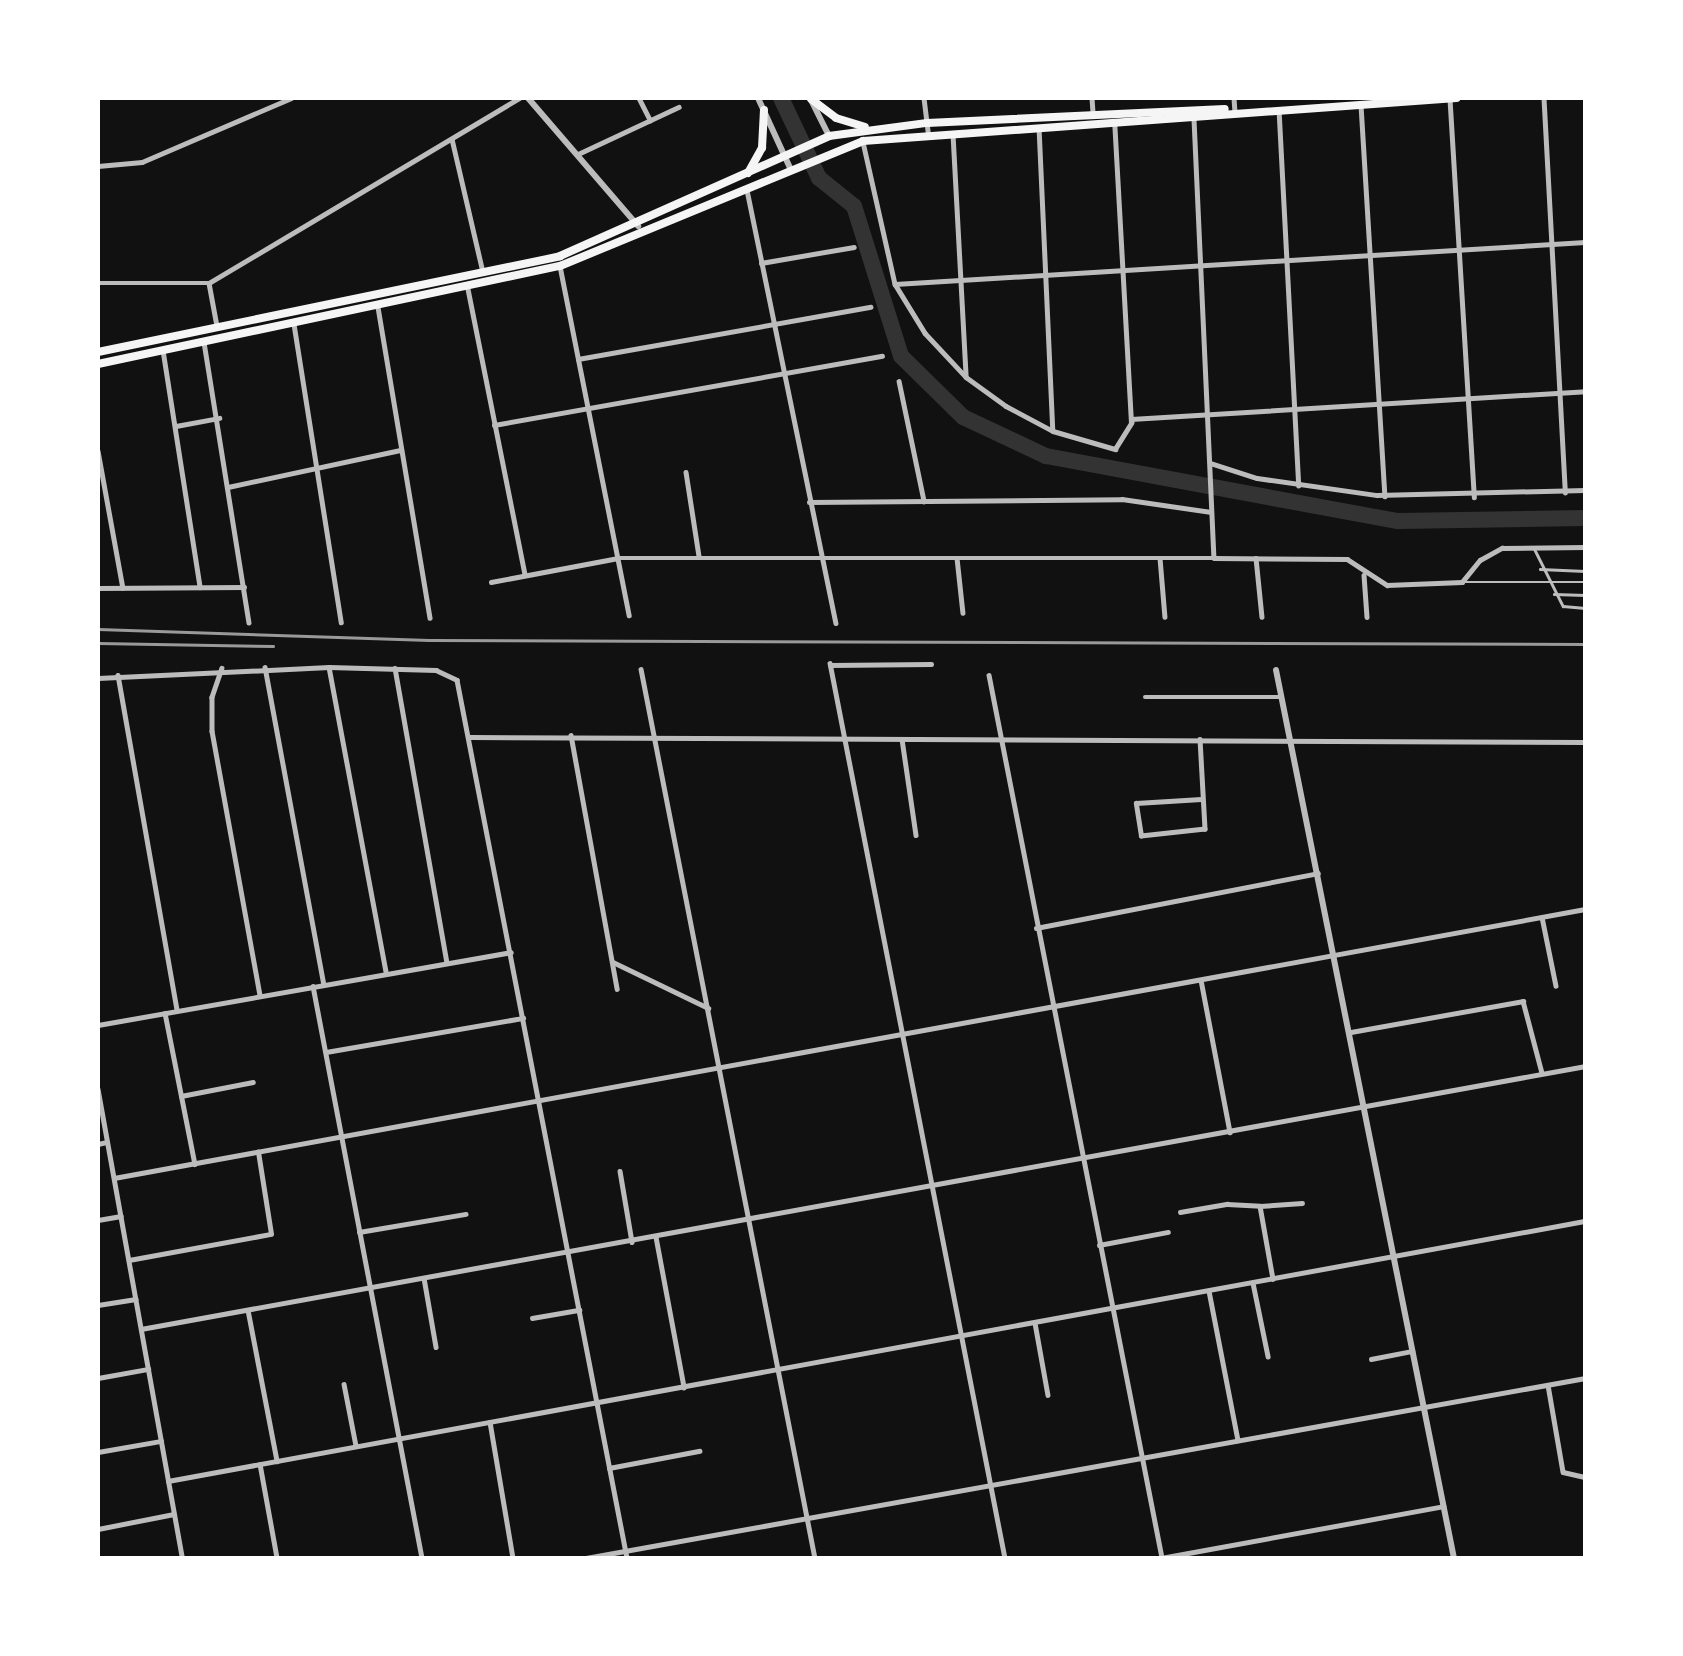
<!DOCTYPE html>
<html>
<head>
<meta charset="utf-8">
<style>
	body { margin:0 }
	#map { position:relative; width:1683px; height:1656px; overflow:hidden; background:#111; font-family:"PT Sans",sans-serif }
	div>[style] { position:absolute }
	.river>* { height:16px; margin:-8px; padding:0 8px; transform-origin:8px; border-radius:8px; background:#333 }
	.service>* { height:2.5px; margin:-1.25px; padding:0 1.25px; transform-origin:1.25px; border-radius:1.25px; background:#bcbcbc }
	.minor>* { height:4.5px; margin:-2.25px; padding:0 2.25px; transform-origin:2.25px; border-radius:2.25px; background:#bcbcbc }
	.tertiary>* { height:6px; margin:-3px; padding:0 3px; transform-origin:3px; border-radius:3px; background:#bcbcbc }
	.primary>* { height:8px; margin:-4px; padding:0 4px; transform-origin:4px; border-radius:4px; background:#f5f5f5 }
	.rail>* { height:2.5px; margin:-1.25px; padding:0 1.25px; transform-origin:1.25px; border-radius:1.25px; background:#9a9a9a }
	span { translate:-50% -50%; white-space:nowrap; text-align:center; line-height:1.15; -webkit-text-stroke:5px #fff; paint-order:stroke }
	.frame { position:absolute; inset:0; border:100px solid #fff; pointer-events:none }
</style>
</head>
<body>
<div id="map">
	<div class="river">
		<div style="left:781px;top:98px;width:89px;rotate:64.6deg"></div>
		<div style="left:819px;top:178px;width:45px;rotate:38.7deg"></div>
		<div style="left:854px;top:206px;width:157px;rotate:72.6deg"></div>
		<div style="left:901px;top:356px;width:87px;rotate:44.5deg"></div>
		<div style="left:963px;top:417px;width:92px;rotate:25.2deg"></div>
		<div style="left:1046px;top:456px;width:358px;rotate:10.5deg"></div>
		<div style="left:1398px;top:521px;width:187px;rotate:-0.9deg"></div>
	</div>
	<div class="service">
		<div style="left:1534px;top:548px;width:65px;rotate:63.4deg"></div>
		<div style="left:1563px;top:606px;width:22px;rotate:5deg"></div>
		<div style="left:1540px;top:569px;width:45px;rotate:2.5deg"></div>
		<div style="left:1462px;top:582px;width:123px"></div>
		<div style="left:1554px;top:594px;width:31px;rotate:2deg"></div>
	</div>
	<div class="minor">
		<div style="left:639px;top:98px;width:25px;rotate:63deg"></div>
		<div style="left:924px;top:98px;width:35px;rotate:83deg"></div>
		<div style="left:1092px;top:98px;width:16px;rotate:86deg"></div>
		<div style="left:1234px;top:98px;width:13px;rotate:86deg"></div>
		<div style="left:1544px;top:98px;width:395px;rotate:86.9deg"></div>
		<div style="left:1450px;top:99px;width:399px;rotate:86.5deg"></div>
		<div style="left:1361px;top:105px;width:392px;rotate:86.5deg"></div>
		<div style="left:1279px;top:109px;width:377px;rotate:87deg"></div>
		<div style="left:1194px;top:119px;width:439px;rotate:87.4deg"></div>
		<div style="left:1039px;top:127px;width:304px;rotate:87.4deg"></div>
		<div style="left:953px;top:134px;width:243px;rotate:86.9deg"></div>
		<div style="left:452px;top:139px;width:137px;rotate:76.9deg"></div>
		<div style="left:863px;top:142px;width:146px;rotate:77.3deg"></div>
		<div style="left:895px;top:284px;width:57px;rotate:58.5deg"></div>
		<div style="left:925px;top:333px;width:60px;rotate:47deg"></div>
		<div style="left:966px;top:377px;width:49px;rotate:35.9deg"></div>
		<div style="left:1006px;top:406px;width:53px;rotate:28deg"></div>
		<div style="left:1053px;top:431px;width:65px;rotate:16.2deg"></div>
		<div style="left:1115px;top:449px;width:31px;rotate:-58deg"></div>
		<div style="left:1131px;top:423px;width:300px;rotate:-93.2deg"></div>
		<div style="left:578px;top:154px;width:111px;rotate:-25deg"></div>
		<div style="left:98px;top:166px;width:44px;rotate:-5.2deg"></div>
		<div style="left:142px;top:162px;width:162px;rotate:-23.2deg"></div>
		<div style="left:747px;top:190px;width:442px;rotate:78.4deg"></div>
		<div style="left:761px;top:263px;width:94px;rotate:-9.8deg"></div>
		<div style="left:560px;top:266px;width:356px;rotate:78.8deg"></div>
		<div style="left:98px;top:283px;width:111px"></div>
		<div style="left:209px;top:283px;width:361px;rotate:-30.8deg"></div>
		<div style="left:209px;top:283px;width:44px;rotate:79.5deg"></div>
		<div style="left:895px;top:284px;width:691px;rotate:-3.48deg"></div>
		<div style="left:468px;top:289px;width:291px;rotate:78.7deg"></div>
		<div style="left:378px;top:307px;width:315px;rotate:80.5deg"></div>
		<div style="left:294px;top:324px;width:302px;rotate:81deg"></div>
		<div style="left:204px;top:342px;width:284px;rotate:80.9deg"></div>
		<div style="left:163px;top:350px;width:240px;rotate:81.1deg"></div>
		<div style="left:578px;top:359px;width:297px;rotate:-10.1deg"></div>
		<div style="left:899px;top:381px;width:123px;rotate:78.2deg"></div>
		<div style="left:1131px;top:419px;width:455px;rotate:-3.5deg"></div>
		<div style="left:494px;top:425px;width:394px;rotate:-10.1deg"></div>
		<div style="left:176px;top:426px;width:44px;rotate:-10.5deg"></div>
		<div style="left:98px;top:451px;width:139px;rotate:79.7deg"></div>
		<div style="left:1210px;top:463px;width:49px;rotate:17.7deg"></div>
		<div style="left:1257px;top:478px;width:121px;rotate:8.1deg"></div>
		<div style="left:1377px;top:495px;width:208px;rotate:-1.4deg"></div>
		<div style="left:686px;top:472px;width:85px;rotate:81.2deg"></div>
		<div style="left:228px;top:487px;width:177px;rotate:-12.1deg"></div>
		<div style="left:809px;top:502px;width:313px;rotate:-0.5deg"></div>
		<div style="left:1122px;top:499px;width:90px;rotate:8.3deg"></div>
		<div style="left:957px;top:558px;width:55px;rotate:83.8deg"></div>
		<div style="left:1160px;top:558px;width:59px;rotate:85.2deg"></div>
		<div style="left:1256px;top:558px;width:59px;rotate:84.2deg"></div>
		<div style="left:1364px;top:575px;width:42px;rotate:85.9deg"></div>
		<div style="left:491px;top:582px;width:129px;rotate:-10.7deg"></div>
		<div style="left:618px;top:558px;width:596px"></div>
		<div style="left:1214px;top:558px;width:133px;rotate:0.4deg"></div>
		<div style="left:1347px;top:559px;width:48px;rotate:33deg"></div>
		<div style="left:1387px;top:585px;width:75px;rotate:-2.3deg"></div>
		<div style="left:1462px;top:582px;width:28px;rotate:-51deg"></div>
		<div style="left:1480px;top:560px;width:25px;rotate:-29deg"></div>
		<div style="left:1502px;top:548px;width:83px;rotate:-0.7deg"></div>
		<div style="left:98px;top:588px;width:146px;rotate:-0.4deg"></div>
		<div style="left:830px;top:663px;width:912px;rotate:78.94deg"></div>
		<div style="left:830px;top:665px;width:101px;rotate:-0.6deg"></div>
		<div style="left:265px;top:667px;width:322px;rotate:79.5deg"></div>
		<div style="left:329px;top:667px;width:311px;rotate:79.4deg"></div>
		<div style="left:222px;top:668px;width:31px;rotate:109deg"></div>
		<div style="left:212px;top:697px;width:34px;rotate:90deg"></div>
		<div style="left:212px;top:731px;width:269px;rotate:79.7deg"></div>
		<div style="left:395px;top:668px;width:299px;rotate:80deg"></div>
		<div style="left:641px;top:669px;width:906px;rotate:78.93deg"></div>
		<div style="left:118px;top:675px;width:341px;rotate:80deg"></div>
		<div style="left:989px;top:675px;width:900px;rotate:78.91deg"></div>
		<div style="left:98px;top:678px;width:231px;rotate:-2.7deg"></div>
		<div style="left:329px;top:667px;width:107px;rotate:1.6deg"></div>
		<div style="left:436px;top:670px;width:23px;rotate:25deg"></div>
		<div style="left:457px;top:680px;width:894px;rotate:79.04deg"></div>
		<div style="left:1145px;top:697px;width:136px"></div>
		<div style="left:571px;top:735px;width:258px;rotate:79.7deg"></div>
		<div style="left:470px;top:737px;width:1115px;rotate:0.26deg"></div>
		<div style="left:902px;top:739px;width:97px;rotate:81.7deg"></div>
		<div style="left:1200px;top:739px;width:90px;rotate:86.8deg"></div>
		<div style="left:1205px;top:829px;width:64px;rotate:173.8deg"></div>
		<div style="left:1141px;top:836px;width:33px;rotate:-99deg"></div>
		<div style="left:1136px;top:803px;width:65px;rotate:-3.5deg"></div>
		<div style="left:1542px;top:917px;width:70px;rotate:78.5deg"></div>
		<div style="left:1036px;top:928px;width:287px;rotate:-11deg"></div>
		<div style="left:613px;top:962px;width:106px;rotate:25.8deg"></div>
		<div style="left:1201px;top:980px;width:155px;rotate:79.2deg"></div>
		<div style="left:313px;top:986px;width:582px;rotate:79.21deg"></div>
		<div style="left:165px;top:1013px;width:154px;rotate:78.8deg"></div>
		<div style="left:98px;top:1025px;width:419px;rotate:-10deg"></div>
		<div style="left:1351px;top:1032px;width:175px;rotate:-10.2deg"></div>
		<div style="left:1523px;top:1001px;width:74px;rotate:75.2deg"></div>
		<div style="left:326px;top:1052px;width:200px;rotate:-9.8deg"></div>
		<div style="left:98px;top:1089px;width:476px;rotate:79.8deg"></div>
		<div style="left:181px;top:1096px;width:73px;rotate:-11deg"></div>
		<div style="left:98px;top:1144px;width:9px;rotate:-13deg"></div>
		<div style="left:620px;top:1171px;width:72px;rotate:80.4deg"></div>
		<div style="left:114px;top:1178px;width:1495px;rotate:-10.36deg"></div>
		<div style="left:1260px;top:1206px;width:42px;rotate:-4.1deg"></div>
		<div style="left:1180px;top:1212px;width:48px;rotate:-9.7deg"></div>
		<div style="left:1227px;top:1204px;width:33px;rotate:3deg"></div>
		<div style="left:1260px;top:1206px;width:74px;rotate:79.9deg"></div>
		<div style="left:98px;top:1220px;width:23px;rotate:-10deg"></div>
		<div style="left:359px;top:1232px;width:108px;rotate:-9.6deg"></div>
		<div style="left:656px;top:1237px;width:153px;rotate:79.4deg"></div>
		<div style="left:1099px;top:1245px;width:70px;rotate:-10.7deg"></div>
		<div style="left:129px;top:1260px;width:144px;rotate:-10.4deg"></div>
		<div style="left:271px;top:1234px;width:83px;rotate:-99deg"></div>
		<div style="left:424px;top:1278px;width:70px;rotate:80.1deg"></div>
		<div style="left:1253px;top:1283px;width:75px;rotate:78.4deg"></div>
		<div style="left:1209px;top:1291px;width:152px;rotate:79deg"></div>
		<div style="left:98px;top:1305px;width:38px;rotate:-9deg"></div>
		<div style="left:248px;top:1310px;width:154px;rotate:79.1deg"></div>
		<div style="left:532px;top:1318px;width:48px;rotate:-9.7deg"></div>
		<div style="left:1035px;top:1323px;width:73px;rotate:79.8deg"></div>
		<div style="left:141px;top:1329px;width:1468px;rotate:-10.32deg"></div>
		<div style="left:1371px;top:1359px;width:42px;rotate:-11deg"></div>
		<div style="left:98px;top:1378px;width:51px;rotate:-10.2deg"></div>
		<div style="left:344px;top:1384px;width:63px;rotate:79deg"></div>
		<div style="left:1548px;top:1385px;width:88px;rotate:80.2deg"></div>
		<div style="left:1563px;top:1472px;width:23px;rotate:13deg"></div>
		<div style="left:490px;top:1422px;width:138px;rotate:80.4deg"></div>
		<div style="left:98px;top:1452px;width:64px;rotate:-9.9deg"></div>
		<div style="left:260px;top:1464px;width:96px;rotate:79.7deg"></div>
		<div style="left:609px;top:1468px;width:92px;rotate:-10.7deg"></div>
		<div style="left:168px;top:1481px;width:1441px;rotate:-10.4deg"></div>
		<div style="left:98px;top:1529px;width:77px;rotate:-11.2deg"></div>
		<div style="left:586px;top:1558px;width:1015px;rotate:-10.21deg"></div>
		<div style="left:1161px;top:1558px;width:287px;rotate:-10.4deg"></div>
	</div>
	<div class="tertiary">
		<div style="left:528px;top:98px;width:169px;rotate:49.3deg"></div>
		<div style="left:758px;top:98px;width:79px;rotate:65.4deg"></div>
		<div style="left:811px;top:100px;width:40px;rotate:63.4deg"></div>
		<div style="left:1276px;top:670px;width:906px;rotate:78.67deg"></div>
	</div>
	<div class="primary">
		<div style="left:811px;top:99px;width:31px;rotate:37deg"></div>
		<div style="left:836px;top:118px;width:30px;rotate:17deg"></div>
		<div style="left:748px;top:173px;width:29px;rotate:-61deg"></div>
		<div style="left:762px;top:148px;width:38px;rotate:-87deg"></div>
		<div style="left:98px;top:352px;width:472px;rotate:-11.7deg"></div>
		<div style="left:560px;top:256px;width:295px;rotate:-24deg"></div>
		<div style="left:829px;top:136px;width:99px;rotate:-7.6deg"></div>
		<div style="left:927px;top:123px;width:298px;rotate:-2.7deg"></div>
		<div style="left:98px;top:364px;width:472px;rotate:-12deg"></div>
		<div style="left:560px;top:266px;width:328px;rotate:-22.4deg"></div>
		<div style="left:863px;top:141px;width:595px;rotate:-4.15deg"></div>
	</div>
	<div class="rail">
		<div style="left:98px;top:629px;width:331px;rotate:1.9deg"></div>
		<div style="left:429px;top:640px;width:1156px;rotate:0.2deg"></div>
		<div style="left:98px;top:643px;width:175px;rotate:1deg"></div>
	</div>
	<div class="frame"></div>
</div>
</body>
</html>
